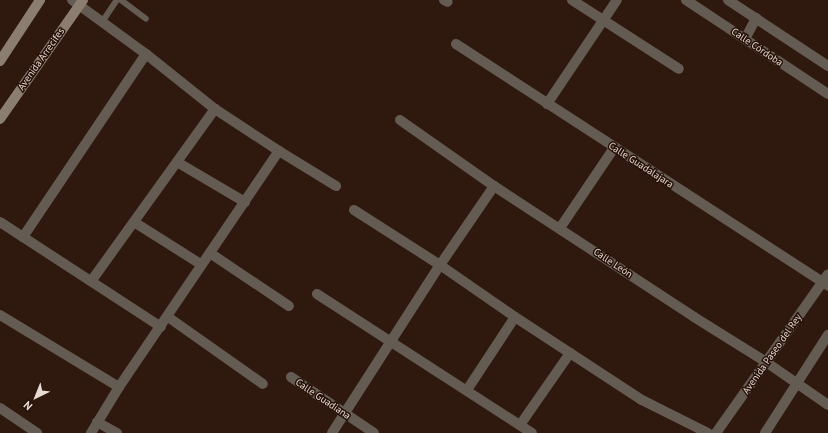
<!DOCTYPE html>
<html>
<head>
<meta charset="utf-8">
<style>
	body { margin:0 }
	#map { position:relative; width:828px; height:433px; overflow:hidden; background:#2f190e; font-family:"PT Sans",sans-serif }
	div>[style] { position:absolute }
	.service>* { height:6px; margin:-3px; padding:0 3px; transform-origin:3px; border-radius:3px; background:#645c53 }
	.minor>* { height:10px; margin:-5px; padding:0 5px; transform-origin:5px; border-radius:5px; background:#645c53 }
	.tertiary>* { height:10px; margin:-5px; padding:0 5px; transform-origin:5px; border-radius:5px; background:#645c53 }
	.secondary>* { height:10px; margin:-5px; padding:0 5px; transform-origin:5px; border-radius:5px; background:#8b7e70 }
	span { translate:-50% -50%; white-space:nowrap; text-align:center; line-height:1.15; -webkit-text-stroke:3px #241006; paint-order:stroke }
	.street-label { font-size:10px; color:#e9dad3 }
	.north { position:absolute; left:16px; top:377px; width:40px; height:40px; -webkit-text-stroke:3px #241006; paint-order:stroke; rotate:223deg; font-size:11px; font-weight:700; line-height:16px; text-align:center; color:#e9dad3 }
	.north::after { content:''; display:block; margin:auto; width:14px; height:18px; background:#e9dad3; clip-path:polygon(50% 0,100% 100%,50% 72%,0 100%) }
</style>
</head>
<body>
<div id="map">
	<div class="service">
		<div style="left:121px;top:0;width:31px;rotate:37deg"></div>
		<div style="left:102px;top:22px;width:27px;rotate:-56deg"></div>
	</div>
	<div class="minor">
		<div style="left:72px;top:0;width:92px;rotate:36.1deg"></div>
		<div style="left:146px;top:54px;width:88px;rotate:38.6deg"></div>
		<div style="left:215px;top:109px;width:77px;rotate:33.3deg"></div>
		<div style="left:279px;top:151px;width:67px;rotate:31.6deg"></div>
		<div style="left:444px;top:0;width:4px;rotate:27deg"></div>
		<div style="left:572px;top:0;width:127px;rotate:32.8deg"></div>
		<div style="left:456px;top:44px;width:444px;rotate:33deg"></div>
		<div style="left:547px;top:104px;width:125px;rotate:-56.1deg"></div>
		<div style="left:400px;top:120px;width:115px;rotate:35.1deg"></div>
		<div style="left:494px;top:186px;width:239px;rotate:33.2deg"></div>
		<div style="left:694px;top:317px;width:85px;rotate:32deg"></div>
		<div style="left:766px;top:362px;width:75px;rotate:34.7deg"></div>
		<div style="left:177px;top:162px;width:79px;rotate:30.5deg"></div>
		<div style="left:354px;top:210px;width:102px;rotate:32.6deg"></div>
		<div style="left:440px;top:265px;width:91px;rotate:34.7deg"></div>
		<div style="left:515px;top:317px;width:152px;rotate:33.2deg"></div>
		<div style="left:642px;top:400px;width:74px;rotate:26.6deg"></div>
		<div style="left:0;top:222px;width:192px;rotate:33.1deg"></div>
		<div style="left:134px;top:222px;width:80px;rotate:32.3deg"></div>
		<div style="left:560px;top:228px;width:97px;rotate:-56deg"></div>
		<div style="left:23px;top:237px;width:220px;rotate:-56.1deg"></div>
		<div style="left:210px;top:253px;width:95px;rotate:33.9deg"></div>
		<div style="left:92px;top:280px;width:211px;rotate:-54.3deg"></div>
		<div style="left:317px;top:294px;width:256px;rotate:32.9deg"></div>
		<div style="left:0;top:315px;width:139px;rotate:31.2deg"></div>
		<div style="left:168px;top:317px;width:116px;rotate:35.2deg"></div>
		<div style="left:291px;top:377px;width:100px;rotate:34deg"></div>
		<div style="left:467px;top:390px;width:87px;rotate:-56.7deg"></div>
		<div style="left:0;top:408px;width:45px;rotate:34deg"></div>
		<div style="left:97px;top:422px;width:23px;rotate:29deg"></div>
		<div style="left:520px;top:425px;width:88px;rotate:-55.2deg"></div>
		<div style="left:91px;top:433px;width:54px;rotate:-58.7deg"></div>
		<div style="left:119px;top:387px;width:285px;rotate:-55.9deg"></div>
		<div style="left:332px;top:433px;width:200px;rotate:-57.3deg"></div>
		<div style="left:440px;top:265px;width:96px;rotate:-55.6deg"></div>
	</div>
	<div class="tertiary">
		<div style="left:686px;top:0;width:170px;rotate:33.5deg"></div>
		<div style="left:728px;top:0;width:120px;rotate:33.4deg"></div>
		<div style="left:745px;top:39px;width:24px;rotate:-62deg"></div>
		<div style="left:716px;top:433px;width:194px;rotate:-54.8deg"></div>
		<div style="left:765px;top:433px;width:117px;rotate:-57.3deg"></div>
	</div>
	<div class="secondary">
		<div style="left:0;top:61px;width:73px;rotate:-56.7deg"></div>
		<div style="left:0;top:119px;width:145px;rotate:-55.1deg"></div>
	</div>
	<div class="street-label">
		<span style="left:757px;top:47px;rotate:34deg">Calle Córdoba</span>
		<span style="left:41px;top:59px;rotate:-55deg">Avenida Arrecifes</span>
		<span style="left:641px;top:165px;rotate:33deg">Calle Guadalajara</span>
		<span style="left:613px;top:263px;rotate:34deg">Calle León</span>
		<span style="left:772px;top:354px;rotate:-55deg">Avenida Paseo del Rey</span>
		<span style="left:323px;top:399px;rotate:34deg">Calle Guadiana</span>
	</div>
	<div class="north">N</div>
</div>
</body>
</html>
